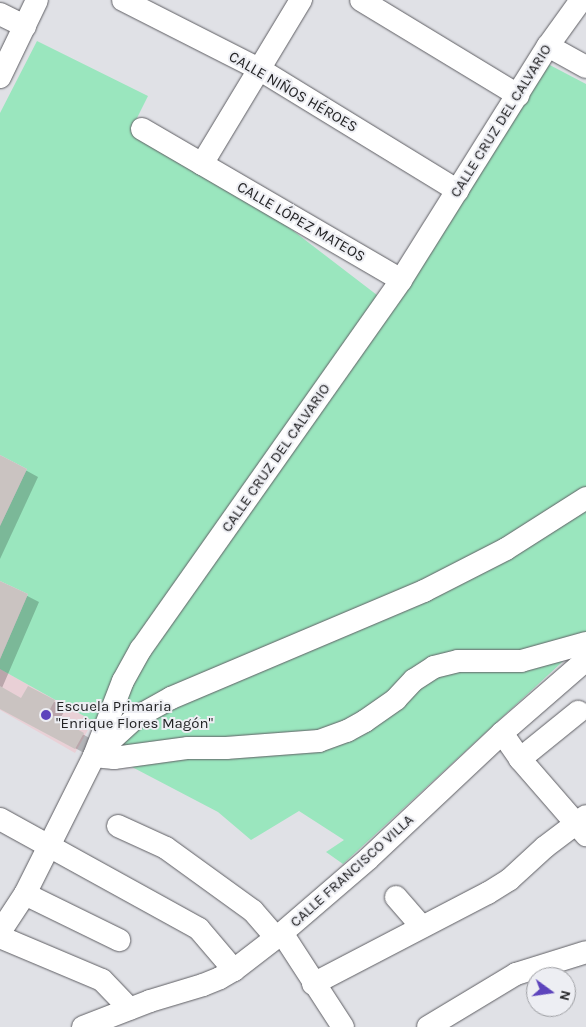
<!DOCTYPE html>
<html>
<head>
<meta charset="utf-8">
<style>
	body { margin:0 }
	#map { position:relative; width:586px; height:1027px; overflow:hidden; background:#e0e1e6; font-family:Karla,sans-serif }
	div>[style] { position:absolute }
	.education>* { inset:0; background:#e9d0d6 }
	.green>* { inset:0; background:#9ae6be }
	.shadow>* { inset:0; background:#0003 }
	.building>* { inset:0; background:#cac3c1 }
	.roads { filter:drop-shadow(0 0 1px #5e5e63) drop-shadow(0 0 1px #5e5e63) }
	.street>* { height:22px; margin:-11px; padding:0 11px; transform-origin:11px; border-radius:11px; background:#fff }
	.dots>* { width:14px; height:14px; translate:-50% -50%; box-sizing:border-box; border:2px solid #edeef3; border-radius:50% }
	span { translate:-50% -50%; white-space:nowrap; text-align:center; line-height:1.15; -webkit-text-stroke:4px #edeef3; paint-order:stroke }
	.street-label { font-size:15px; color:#232325 }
	.poi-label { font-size:15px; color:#232325 }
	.left { translate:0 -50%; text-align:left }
	.north { position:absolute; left:526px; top:967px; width:50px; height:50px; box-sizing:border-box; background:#edeef3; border:1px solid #9c9da1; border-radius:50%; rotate:104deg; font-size:14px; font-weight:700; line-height:20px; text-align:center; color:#232325 }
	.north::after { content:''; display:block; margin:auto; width:18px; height:22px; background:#5d44bc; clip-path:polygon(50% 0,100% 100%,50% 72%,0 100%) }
</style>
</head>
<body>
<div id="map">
	<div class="education">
		<div style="clip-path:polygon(0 669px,93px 721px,75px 753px,0 710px)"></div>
	</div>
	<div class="green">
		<div style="clip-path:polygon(37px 41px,148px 96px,133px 126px,283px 223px,390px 305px,544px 62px,586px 84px,586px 640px,343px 864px,326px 852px,344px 840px,299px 811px,251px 840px,218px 812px,111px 756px,93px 721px,0 669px,0 659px,28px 594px,0 581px,0 526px,27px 469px,0 455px,0 113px)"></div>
	</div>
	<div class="shadow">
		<div style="clip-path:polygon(0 456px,38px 477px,0 559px)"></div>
		<div style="clip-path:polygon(0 582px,39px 602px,2px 688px,22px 700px,29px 688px,66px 708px,59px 721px,95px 741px,88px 755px,0 708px)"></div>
	</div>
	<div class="building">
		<div style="clip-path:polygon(0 455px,27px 469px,0 526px)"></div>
		<div style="clip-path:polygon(0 581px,28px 594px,0 659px)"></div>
		<div style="clip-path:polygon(0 686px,21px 698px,28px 686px,55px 700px,48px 713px,84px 733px,75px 749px,0 709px)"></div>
	</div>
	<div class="roads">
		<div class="street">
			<div style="left:123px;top:0;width:153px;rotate:26.9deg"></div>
			<div style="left:259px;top:69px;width:233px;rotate:31.5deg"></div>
			<div style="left:361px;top:0;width:184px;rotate:31.2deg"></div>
			<div style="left:0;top:14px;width:28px;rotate:26deg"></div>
			<div style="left:548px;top:46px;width:43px;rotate:28.9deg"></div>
			<div style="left:0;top:77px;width:85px;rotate:-64.3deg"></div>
			<div style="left:142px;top:129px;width:300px;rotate:30.2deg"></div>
			<div style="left:202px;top:164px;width:192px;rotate:-58.9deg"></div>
			<div style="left:502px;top:733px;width:32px;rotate:55deg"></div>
			<div style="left:520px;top:759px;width:101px;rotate:49deg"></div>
			<div style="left:97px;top:753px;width:52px;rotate:-42.6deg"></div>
			<div style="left:135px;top:718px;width:41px;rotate:-29.1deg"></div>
			<div style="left:171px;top:698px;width:275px;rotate:-22.9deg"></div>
			<div style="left:424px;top:591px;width:92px;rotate:-27.1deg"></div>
			<div style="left:506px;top:549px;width:95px;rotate:-32.5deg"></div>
			<div style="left:94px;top:756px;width:20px;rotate:6deg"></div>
			<div style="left:114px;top:758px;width:75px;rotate:-7.7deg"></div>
			<div style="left:188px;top:748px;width:38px"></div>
			<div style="left:226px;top:748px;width:93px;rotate:-4.3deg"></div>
			<div style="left:319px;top:741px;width:30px;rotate:-20deg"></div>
			<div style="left:347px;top:731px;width:21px;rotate:-29deg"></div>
			<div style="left:365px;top:721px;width:38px;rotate:-35deg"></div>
			<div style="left:396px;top:699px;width:26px;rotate:-47deg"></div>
			<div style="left:414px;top:680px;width:24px;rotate:-33deg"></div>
			<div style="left:434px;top:667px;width:25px;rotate:-14deg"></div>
			<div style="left:458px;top:661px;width:63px"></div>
			<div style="left:521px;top:661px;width:67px;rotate:-15.5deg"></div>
			<div style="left:520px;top:759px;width:75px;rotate:-39deg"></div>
			<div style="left:0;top:819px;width:227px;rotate:28.9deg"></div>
			<div style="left:199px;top:929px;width:54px;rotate:49.5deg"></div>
			<div style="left:118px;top:826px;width:53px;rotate:24.6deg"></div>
			<div style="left:166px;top:848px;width:107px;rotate:35.9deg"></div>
			<div style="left:253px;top:911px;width:35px;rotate:49deg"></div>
			<div style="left:25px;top:894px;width:105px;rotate:26.1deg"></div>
			<div style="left:396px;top:897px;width:38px;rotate:49deg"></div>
			<div style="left:0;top:932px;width:45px;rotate:-56.7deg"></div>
			<div style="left:25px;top:894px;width:154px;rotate:-63.4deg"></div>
			<div style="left:94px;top:756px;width:80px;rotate:-68.9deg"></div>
			<div style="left:123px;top:681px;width:37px;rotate:-61deg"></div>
			<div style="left:141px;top:649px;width:451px;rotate:-54.8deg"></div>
			<div style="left:401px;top:280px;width:276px;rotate:-57.9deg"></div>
			<div style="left:548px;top:46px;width:57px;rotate:-54.3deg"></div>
			<div style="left:282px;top:933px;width:112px;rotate:57deg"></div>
			<div style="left:0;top:937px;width:111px;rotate:22.9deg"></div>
			<div style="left:102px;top:980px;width:40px;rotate:46deg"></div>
			<div style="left:313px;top:984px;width:197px;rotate:-27.5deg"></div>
			<div style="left:488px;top:893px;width:25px;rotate:-32deg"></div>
			<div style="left:509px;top:880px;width:49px;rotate:-42.5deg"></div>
			<div style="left:545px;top:847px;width:51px;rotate:-37.1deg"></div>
			<div style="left:83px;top:1027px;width:72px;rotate:-21.2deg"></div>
			<div style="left:150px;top:1001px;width:55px;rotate:-16.8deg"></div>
			<div style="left:203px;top:985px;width:18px;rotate:-22deg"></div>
			<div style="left:220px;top:978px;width:16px;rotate:-30deg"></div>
			<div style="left:234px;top:970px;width:61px;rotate:-37.6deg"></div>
			<div style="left:282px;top:933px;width:113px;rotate:-40.7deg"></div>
			<div style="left:368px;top:859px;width:184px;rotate:-43.2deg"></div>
			<div style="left:502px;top:733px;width:111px;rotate:-41deg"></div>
			<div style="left:428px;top:1027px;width:103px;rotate:-31.1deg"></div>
			<div style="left:516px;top:974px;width:73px;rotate:-17.4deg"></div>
		</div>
	</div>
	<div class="dots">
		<div style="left:46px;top:715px;background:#5d44bc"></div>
	</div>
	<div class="street-label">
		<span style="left:293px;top:92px;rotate:30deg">CALLE NIÑOS HÉROES</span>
		<span style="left:501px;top:121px;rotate:-58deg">CALLE CRUZ DEL CALVARIO</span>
		<span style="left:301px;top:222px;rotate:30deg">CALLE LÓPEZ MATEOS</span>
		<span style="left:276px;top:458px;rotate:-55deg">CALLE CRUZ DEL CALVARIO</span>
		<span style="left:352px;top:871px;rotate:-42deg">CALLE FRANCISCO VILLA</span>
	</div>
	<div class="poi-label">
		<span class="left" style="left:56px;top:715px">Escuela Primaria<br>"Enrique Flores Magón"</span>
	</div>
	<div class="north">N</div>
</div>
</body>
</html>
